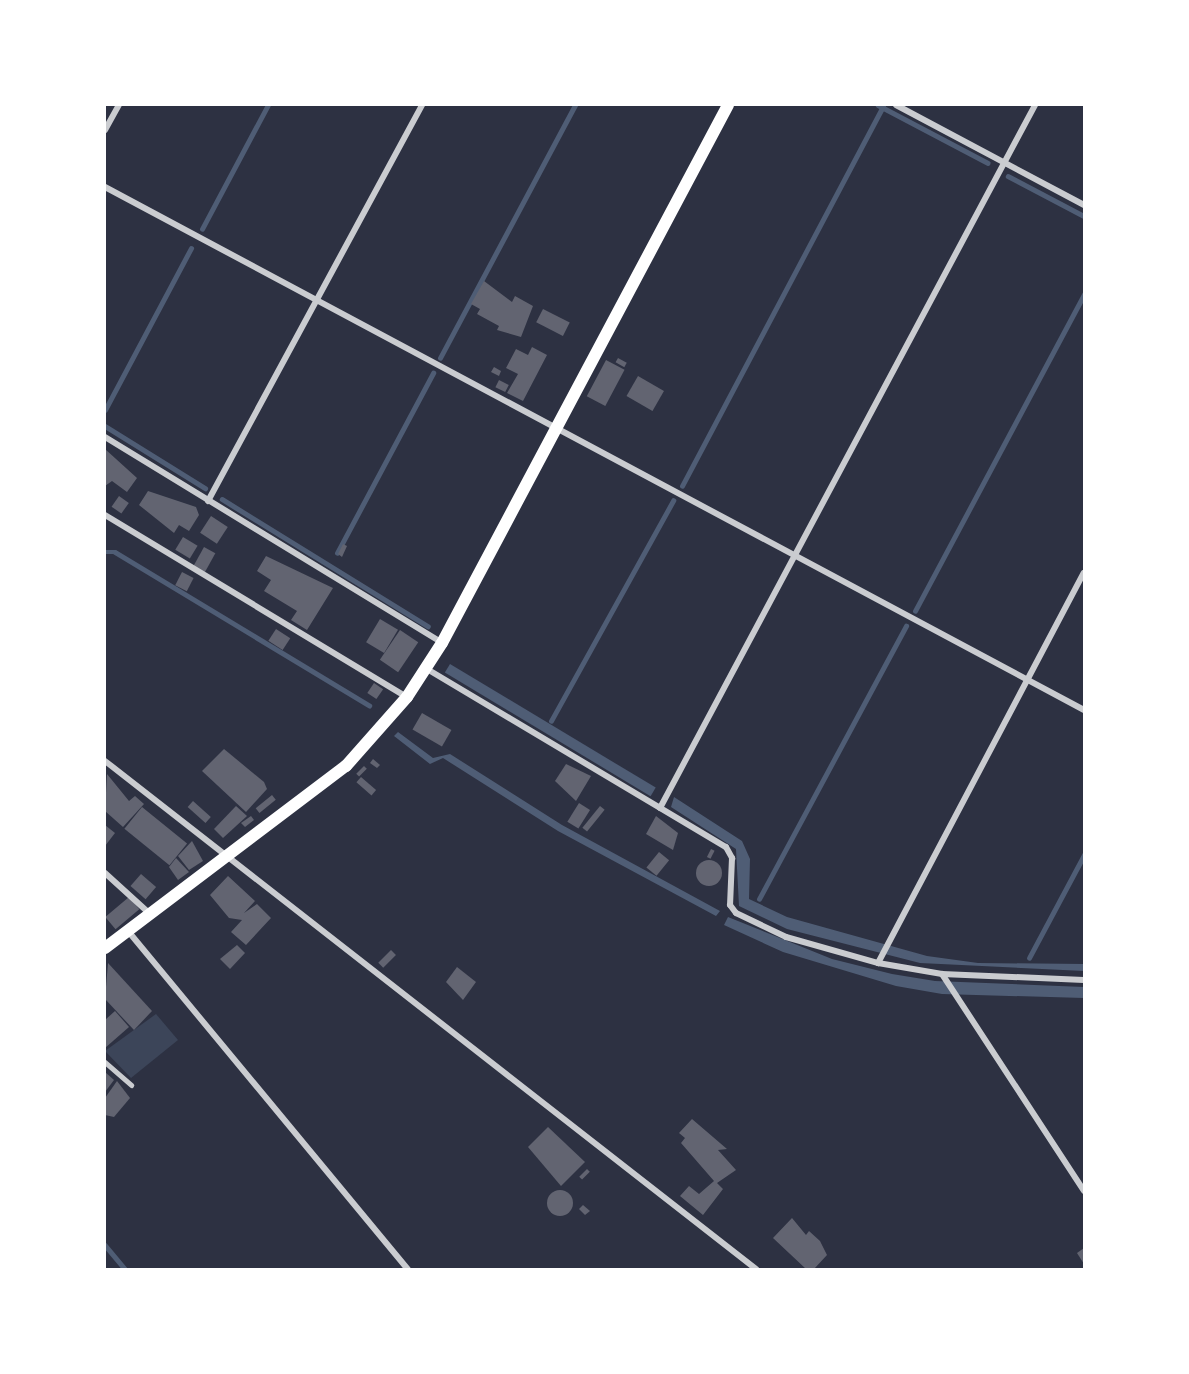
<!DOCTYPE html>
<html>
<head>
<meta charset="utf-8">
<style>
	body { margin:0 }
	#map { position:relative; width:1189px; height:1374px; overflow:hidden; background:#2d3142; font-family:Roboto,sans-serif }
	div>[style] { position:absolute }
	.green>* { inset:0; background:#3c4559 }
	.water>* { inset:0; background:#4f5d75; transform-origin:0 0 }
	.stream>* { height:4.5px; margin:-2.25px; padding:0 2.25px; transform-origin:2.25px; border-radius:2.25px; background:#4f5d75 }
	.building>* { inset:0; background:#626471; transform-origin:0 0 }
	.round { border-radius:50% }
	.service>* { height:4.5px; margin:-2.25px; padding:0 2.25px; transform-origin:2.25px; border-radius:2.25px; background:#caccd0 }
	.minor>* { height:6px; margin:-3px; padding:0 3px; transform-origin:3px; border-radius:3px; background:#caccd0 }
	.secondary>* { height:12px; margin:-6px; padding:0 6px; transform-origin:6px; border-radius:6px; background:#fff }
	span { translate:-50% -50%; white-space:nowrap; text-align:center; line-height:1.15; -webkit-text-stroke:5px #fff; paint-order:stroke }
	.frame { position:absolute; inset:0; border:106px solid #fff; pointer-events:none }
</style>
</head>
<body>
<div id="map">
	<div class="green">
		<div style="clip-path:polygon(156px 1014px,178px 1040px,131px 1078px,105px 1051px)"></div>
	</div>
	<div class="water">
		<div style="left:450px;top:664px;width:240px;height:10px;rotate:31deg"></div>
		<div style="clip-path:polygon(398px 732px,433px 758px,450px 754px,562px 825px,720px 911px,716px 916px,558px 831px,443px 758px,430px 764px,394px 736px)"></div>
		<div style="clip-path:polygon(674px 797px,742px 841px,750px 859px,749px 899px,787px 917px,927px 956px,978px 963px,1084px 964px,1084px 971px,920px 963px,787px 929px,739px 906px,736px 849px,671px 807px)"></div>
		<div style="clip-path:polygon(728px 917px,832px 959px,892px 974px,935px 981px,1084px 987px,1084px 998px,942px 994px,896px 986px,783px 952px,724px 925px)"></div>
	</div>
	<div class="stream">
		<div style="left:878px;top:105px;width:124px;rotate:27.8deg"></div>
		<div style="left:1008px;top:176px;width:86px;rotate:27.8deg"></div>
		<div style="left:202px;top:229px;width:140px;rotate:-62deg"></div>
		<div style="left:440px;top:358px;width:287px;rotate:-61.9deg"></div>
		<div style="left:105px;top:410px;width:183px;rotate:-62deg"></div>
		<div style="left:105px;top:426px;width:118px;rotate:31.8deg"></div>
		<div style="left:682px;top:486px;width:429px;rotate:-62.1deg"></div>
		<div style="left:222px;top:499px;width:242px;rotate:31.7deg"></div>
		<div style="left:105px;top:552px;width:10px"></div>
		<div style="left:115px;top:552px;width:297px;rotate:31.1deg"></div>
		<div style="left:337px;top:553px;width:204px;rotate:-61.9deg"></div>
		<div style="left:915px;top:611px;width:359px;rotate:-61.9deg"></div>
		<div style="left:551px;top:721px;width:252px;rotate:-61deg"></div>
		<div style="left:759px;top:899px;width:310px;rotate:-61.7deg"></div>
		<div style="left:1029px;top:958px;width:117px;rotate:-61.9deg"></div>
		<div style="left:105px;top:1245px;width:31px;rotate:50deg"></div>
	</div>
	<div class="building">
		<div style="clip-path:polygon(484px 281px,512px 302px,515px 296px,533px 306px,521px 337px,497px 330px,499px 326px,477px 314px,480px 309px,471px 304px)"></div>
		<div style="left:543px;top:309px;width:30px;height:15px;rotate:27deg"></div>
		<div style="clip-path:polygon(532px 347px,547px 355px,523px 401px,507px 393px,518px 374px,506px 368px,516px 349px,528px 355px)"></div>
		<div style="left:618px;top:358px;width:10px;height:5px;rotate:29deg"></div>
		<div style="left:606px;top:360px;width:21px;height:41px;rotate:28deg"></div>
		<div style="clip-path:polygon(494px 367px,501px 371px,499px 376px,491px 372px)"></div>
		<div style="left:638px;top:376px;width:30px;height:23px;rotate:30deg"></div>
		<div style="left:499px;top:380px;width:11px;height:8px;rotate:27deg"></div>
		<div style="clip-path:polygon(105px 449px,137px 478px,127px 492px,112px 481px,105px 486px)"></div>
		<div style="clip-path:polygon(148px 491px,196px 507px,199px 515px,189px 531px,179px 525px,174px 533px,139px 505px)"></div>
		<div style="left:119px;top:496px;width:12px;height:13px;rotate:35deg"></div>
		<div style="left:211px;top:516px;width:20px;height:20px;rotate:33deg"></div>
		<div style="left:183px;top:537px;width:17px;height:15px;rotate:31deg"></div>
		<div style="clip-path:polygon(343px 544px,347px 546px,342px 557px,338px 554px)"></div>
		<div style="left:204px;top:547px;width:13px;height:22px;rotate:29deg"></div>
		<div style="clip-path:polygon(266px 556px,333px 588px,307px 630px,291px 620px,297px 611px,264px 591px,271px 580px,257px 571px)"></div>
		<div style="left:182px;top:572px;width:13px;height:15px;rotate:27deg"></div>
		<div style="left:380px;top:619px;width:21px;height:27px;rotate:31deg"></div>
		<div style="left:276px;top:629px;width:17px;height:14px;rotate:33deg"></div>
		<div style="left:400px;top:630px;width:22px;height:36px;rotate:34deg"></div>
		<div style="left:374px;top:683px;width:11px;height:12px;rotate:34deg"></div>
		<div style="left:422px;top:713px;width:34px;height:19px;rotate:30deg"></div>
		<div style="clip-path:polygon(224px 749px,264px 782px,267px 789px,246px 812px,202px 771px)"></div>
		<div style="clip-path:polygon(373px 759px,380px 765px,377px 768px,370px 763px)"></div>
		<div style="clip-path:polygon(566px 764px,591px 776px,576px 801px,555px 781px)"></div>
		<div style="left:364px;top:766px;width:4px;height:11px;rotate:45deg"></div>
		<div style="clip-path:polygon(107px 774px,129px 801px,135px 796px,144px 804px,123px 827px,105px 811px)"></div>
		<div style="left:361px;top:777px;width:20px;height:7px;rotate:41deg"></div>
		<div style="left:272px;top:795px;width:6px;height:21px;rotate:51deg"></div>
		<div style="left:193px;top:801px;width:24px;height:8px;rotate:42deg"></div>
		<div style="left:579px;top:803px;width:13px;height:22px;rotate:32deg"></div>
		<div style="clip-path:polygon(236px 806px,247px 816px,223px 838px,214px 829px)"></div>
		<div style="left:600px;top:806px;width:6px;height:28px;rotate:39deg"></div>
		<div style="left:142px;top:807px;width:58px;height:28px;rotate:39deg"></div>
		<div style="clip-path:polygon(251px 816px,254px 820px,245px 827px,241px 823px)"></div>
		<div style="clip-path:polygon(656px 816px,678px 833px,673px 850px,646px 834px)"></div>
		<div style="clip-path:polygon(105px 825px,115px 833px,105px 846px)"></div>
		<div style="clip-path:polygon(192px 841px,203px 861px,189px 870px,178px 856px)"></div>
		<div style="left:711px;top:849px;width:4px;height:9px;rotate:27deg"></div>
		<div style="left:659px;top:852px;width:13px;height:20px;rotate:39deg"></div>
		<div style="clip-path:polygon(176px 858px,189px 872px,178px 880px,169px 867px)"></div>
		<div class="round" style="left:696px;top:860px;width:26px;height:26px"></div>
		<div style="left:141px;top:874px;width:20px;height:16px;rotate:41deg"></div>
		<div style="clip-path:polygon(228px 876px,255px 901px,244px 913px,257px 904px,271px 918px,246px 945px,231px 932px,242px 920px,229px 918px,210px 895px)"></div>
		<div style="left:129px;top:897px;width:16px;height:31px;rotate:50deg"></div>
		<div style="clip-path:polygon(237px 945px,245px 953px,230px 969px,220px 959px)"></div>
		<div style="left:391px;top:950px;width:7px;height:18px;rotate:45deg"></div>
		<div style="clip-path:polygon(108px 963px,152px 1011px,134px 1030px,105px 999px)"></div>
		<div style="clip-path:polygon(457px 967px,476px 982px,463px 1000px,446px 982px)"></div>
		<div style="clip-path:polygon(115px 1011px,129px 1027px,105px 1048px,105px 1020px)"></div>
		<div style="clip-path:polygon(105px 1072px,114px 1080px,105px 1092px)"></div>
		<div style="clip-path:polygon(117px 1081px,130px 1098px,114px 1117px,105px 1115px,105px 1098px)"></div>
		<div style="clip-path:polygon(692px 1119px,727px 1149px,718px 1150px,736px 1170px,717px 1183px,723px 1189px,703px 1215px,680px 1196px,689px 1186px,699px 1194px,714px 1181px,681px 1143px,685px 1138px,679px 1133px)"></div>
		<div style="clip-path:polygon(548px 1127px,585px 1162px,561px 1186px,528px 1147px)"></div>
		<div style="left:587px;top:1169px;width:4px;height:11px;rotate:45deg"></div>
		<div class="round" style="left:547px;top:1190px;width:26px;height:26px"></div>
		<div style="clip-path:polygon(583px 1205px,590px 1211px,585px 1215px,579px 1209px)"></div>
		<div style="clip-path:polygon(792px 1218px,806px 1235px,809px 1231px,820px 1241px,827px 1255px,814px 1269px,806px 1269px,773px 1238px)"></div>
		<div style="clip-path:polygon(1084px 1248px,1084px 1264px,1077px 1253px)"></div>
	</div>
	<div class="service">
		<div style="left:105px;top:1062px;width:35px;rotate:41deg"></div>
	</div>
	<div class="minor">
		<div style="left:896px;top:105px;width:213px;rotate:28deg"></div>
		<div style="left:105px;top:130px;width:29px;rotate:-61deg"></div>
		<div style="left:105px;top:187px;width:1110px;rotate:28.11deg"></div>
		<div style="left:105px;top:437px;width:395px;rotate:31.4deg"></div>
		<div style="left:208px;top:501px;width:450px;rotate:-61.6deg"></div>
		<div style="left:105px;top:515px;width:353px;rotate:31.1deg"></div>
		<div style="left:427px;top:669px;width:348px;rotate:30.8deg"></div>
		<div style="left:726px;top:847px;width:13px;rotate:61deg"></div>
		<div style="left:732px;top:858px;width:47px;rotate:92.4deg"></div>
		<div style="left:730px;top:905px;width:10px;rotate:53deg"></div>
		<div style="left:736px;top:913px;width:55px;rotate:25.6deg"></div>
		<div style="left:786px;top:937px;width:96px;rotate:15.8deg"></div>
		<div style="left:878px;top:963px;width:65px;rotate:9.8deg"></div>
		<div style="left:942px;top:974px;width:142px;rotate:2.4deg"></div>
		<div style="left:105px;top:761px;width:826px;rotate:37.97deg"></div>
		<div style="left:660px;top:808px;width:797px;rotate:-61.92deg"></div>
		<div style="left:105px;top:873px;width:61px;rotate:42.3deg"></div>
		<div style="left:128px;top:931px;width:439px;rotate:50.4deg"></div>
		<div style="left:878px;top:963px;width:441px;rotate:-62.2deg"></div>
		<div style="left:942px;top:974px;width:259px;rotate:56.8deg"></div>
	</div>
	<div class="secondary">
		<div style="left:105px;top:948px;width:302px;rotate:-37.1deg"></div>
		<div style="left:346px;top:766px;width:92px;rotate:-48.5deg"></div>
		<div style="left:407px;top:697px;width:64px;rotate:-57.1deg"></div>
		<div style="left:442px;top:643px;width:609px;rotate:-62deg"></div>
	</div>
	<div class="frame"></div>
</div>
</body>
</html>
